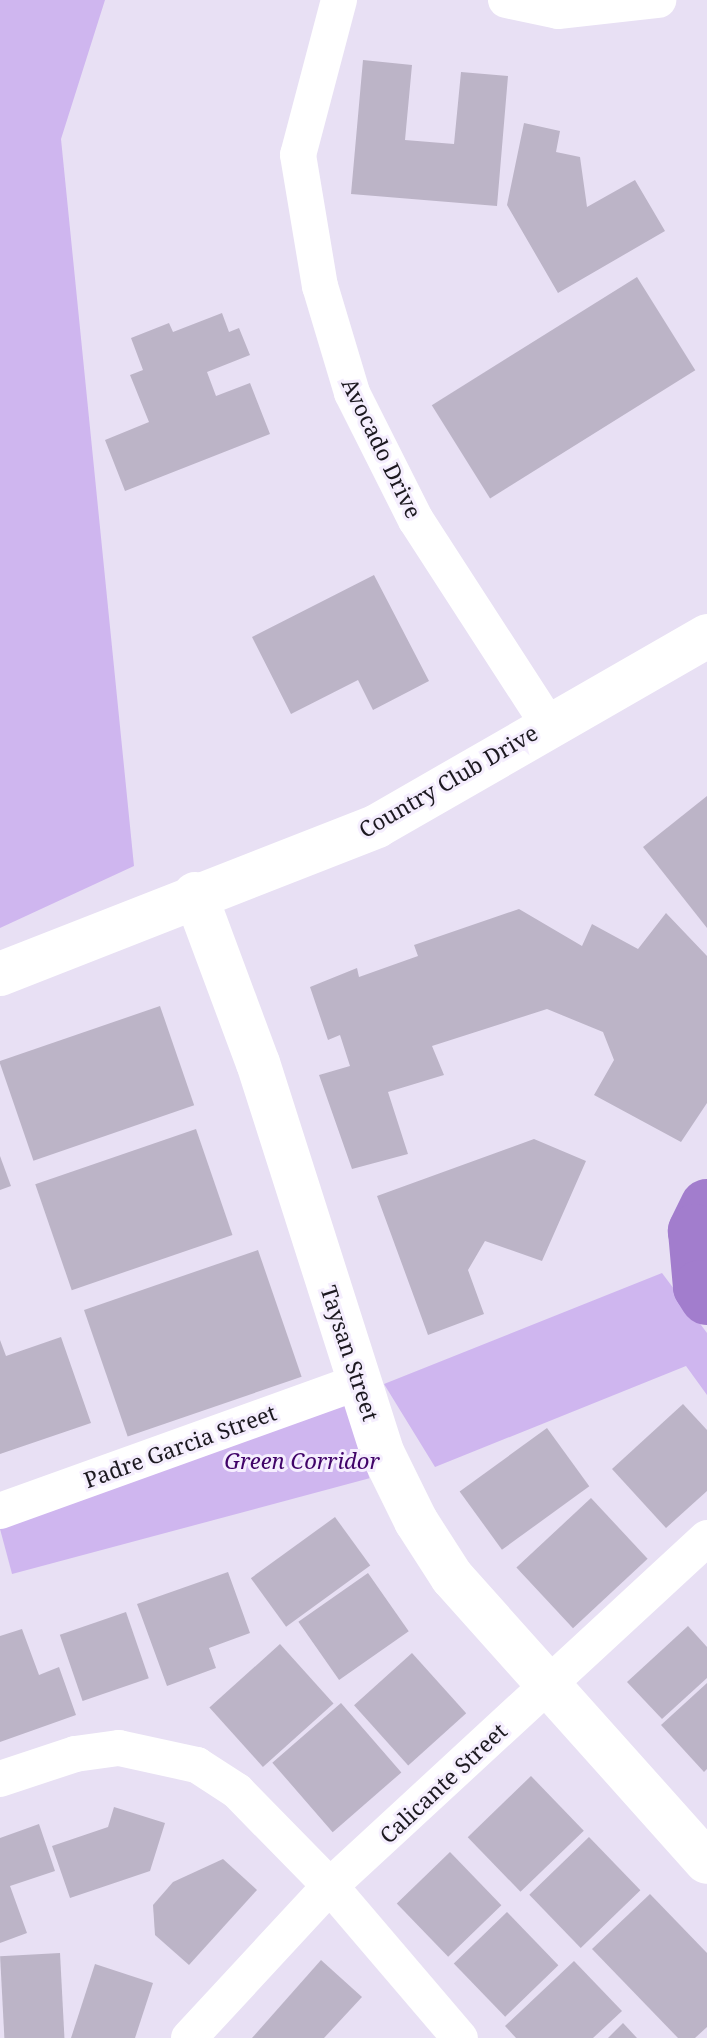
<!DOCTYPE html>
<html>
<head>
<meta charset="utf-8">
<style>
	body { margin:0 }
	#map { position:relative; width:707px; height:2038px; overflow:hidden; background:#e8e0f4; font-family:"Noto Serif",serif }
	div>[style] { position:absolute }
	.green>* { inset:0; background:#cfb6ef; transform-origin:0 0 }
	.river>* { height:54px; margin:-27px; padding:0 27px; transform-origin:27px; border-radius:27px; background:#a27dcd }
	.building>* { inset:0; background:#bcb4c7; transform-origin:0 0 }
	.street>* { height:36px; margin:-18px; padding:0 18px; transform-origin:18px; border-radius:18px; background:#fff }
	.secondary>* { height:44px; margin:-22px; padding:0 22px; transform-origin:22px; border-radius:22px; background:#fff }
	span { translate:-50% -50%; white-space:nowrap; text-align:center; line-height:1.15; -webkit-text-stroke:6px #f5eefe; paint-order:stroke }
	.street-label { font-size:22px; color:#1c1920 }
	.park-label { font-size:22px; color:#400368; font-style:italic }
</style>
</head>
<body>
<div id="map">
	<div class="green">
		<div style="clip-path:polygon(0 0,105px 0,61px 139px,134px 866px,0 928px)"></div>
		<div style="clip-path:polygon(662px 1273px,707px 1333px,707px 1395px,686px 1366px,435px 1467px,384px 1384px)"></div>
		<div style="left:349px;top:1402px;width:79px;height:370px;rotate:75deg"></div>
	</div>
	<div class="river">
		<div style="left:707px;top:1206px;width:28px;rotate:116deg"></div>
		<div style="left:695px;top:1231px;width:56px;rotate:84.9deg"></div>
		<div style="left:700px;top:1287px;width:13px;rotate:58deg"></div>
	</div>
	<div class="building">
		<div style="clip-path:polygon(363px 60px,412px 65px,405px 140px,454px 144px,461px 72px,508px 76px,497px 206px,351px 194px)"></div>
		<div style="clip-path:polygon(524px 123px,560px 131px,556px 152px,580px 157px,587px 207px,635px 180px,665px 231px,558px 293px,507px 205px)"></div>
		<div style="left:637px;top:277px;width:110px;height:242px;rotate:58deg"></div>
		<div style="clip-path:polygon(222px 313px,229px 332px,239px 328px,250px 355px,207px 372px,216px 396px,250px 383px,270px 434px,125px 491px,105px 440px,149px 422px,130px 375px,143px 370px,131px 338px,169px 323px,173px 332px)"></div>
		<div style="clip-path:polygon(374px 575px,429px 681px,373px 710px,358px 680px,291px 714px,252px 637px)"></div>
		<div style="clip-path:polygon(707px 796px,707px 928px,643px 847px)"></div>
		<div style="clip-path:polygon(519px 909px,582px 946px,592px 924px,638px 949px,666px 913px,707px 956px,707px 1103px,681px 1142px,594px 1095px,614px 1060px,603px 1032px,547px 1009px,432px 1046px,444px 1075px,388px 1092px,408px 1154px,352px 1169px,319px 1075px,350px 1066px,340px 1035px,328px 1040px,310px 987px,357px 968px,359px 977px,418px 956px,414px 945px)"></div>
		<div style="left:160px;top:1006px;width:105px;height:170px;rotate:71deg"></div>
		<div style="left:196px;top:1129px;width:112px;height:170px;rotate:71deg"></div>
		<div style="clip-path:polygon(534px 1139px,586px 1161px,542px 1261px,485px 1241px,468px 1270px,484px 1314px,428px 1335px,377px 1196px)"></div>
		<div style="clip-path:polygon(0 1156px,11px 1186px,0 1190px)"></div>
		<div style="left:258px;top:1250px;width:134px;height:184px;rotate:71deg"></div>
		<div style="clip-path:polygon(61px 1337px,91px 1423px,0 1454px,0 1340px,6px 1356px)"></div>
		<div style="clip-path:polygon(683px 1404px,707px 1430px,707px 1491px,666px 1528px,612px 1469px)"></div>
		<div style="left:547px;top:1428px;width:72px;height:108px;rotate:54deg"></div>
		<div style="left:591px;top:1498px;width:83px;height:102px;rotate:47deg"></div>
		<div style="left:335px;top:1517px;width:60px;height:104px;rotate:54deg"></div>
		<div style="clip-path:polygon(228px 1572px,250px 1633px,209px 1648px,216px 1668px,167px 1686px,137px 1604px)"></div>
		<div style="left:368px;top:1573px;width:71px;height:85px;rotate:55deg"></div>
		<div style="left:126px;top:1612px;width:70px;height:70px;rotate:71deg"></div>
		<div style="clip-path:polygon(688px 1626px,707px 1647px,707px 1678px,662px 1719px,627px 1682px)"></div>
		<div style="clip-path:polygon(22px 1629px,39px 1675px,59px 1667px,76px 1715px,0 1742px,0 1636px)"></div>
		<div style="left:280px;top:1644px;width:80px;height:95px;rotate:48deg"></div>
		<div style="left:412px;top:1653px;width:81px;height:78px;rotate:48deg"></div>
		<div style="clip-path:polygon(707px 1683px,707px 1769px,704px 1772px,661px 1725px)"></div>
		<div style="left:341px;top:1703px;width:92px;height:91px;rotate:49deg"></div>
		<div style="left:531px;top:1776px;width:76px;height:88px;rotate:46deg"></div>
		<div style="clip-path:polygon(114px 1807px,165px 1823px,150px 1871px,70px 1898px,52px 1846px,108px 1827px)"></div>
		<div style="clip-path:polygon(39px 1824px,55px 1871px,10px 1886px,27px 1933px,0 1943px,0 1838px)"></div>
		<div style="left:589px;top:1837px;width:74px;height:83px;rotate:46deg"></div>
		<div style="left:450px;top:1852px;width:74px;height:74px;rotate:46deg"></div>
		<div style="clip-path:polygon(223px 1859px,257px 1890px,189px 1965px,155px 1935px,153px 1905px,173px 1882px)"></div>
		<div style="clip-path:polygon(650px 1894px,707px 1953px,707px 2027px,695px 2038px,678px 2038px,592px 1949px)"></div>
		<div style="left:507px;top:1912px;width:74px;height:74px;rotate:46deg"></div>
		<div style="left:60px;top:1953px;width:85px;height:60px;rotate:87deg"></div>
		<div style="clip-path:polygon(321px 1960px,362px 1997px,324px 2038px,252px 2038px)"></div>
		<div style="clip-path:polygon(574px 1961px,622px 2011px,593px 2038px,516px 2038px,505px 2026px)"></div>
		<div style="clip-path:polygon(95px 1964px,153px 1983px,135px 2038px,71px 2038px)"></div>
		<div style="clip-path:polygon(623px 2023px,637px 2038px,608px 2038px)"></div>
	</div>
	<div class="street">
		<div style="left:339px;top:0;width:160px;rotate:104.8deg"></div>
		<div style="left:298px;top:155px;width:133px;rotate:80.5deg"></div>
		<div style="left:320px;top:286px;width:112px;rotate:73.3deg"></div>
		<div style="left:352px;top:393px;width:142px;rotate:63.3deg"></div>
		<div style="left:416px;top:520px;width:243px;rotate:57.1deg"></div>
		<div style="left:506px;top:0;width:53px;rotate:11.9deg"></div>
		<div style="left:558px;top:11px;width:101px;rotate:-6.3deg"></div>
		<div style="left:0;top:1511px;width:381px;rotate:-19.8deg"></div>
		<div style="left:0;top:1779px;width:79px;rotate:-18.4deg"></div>
		<div style="left:75px;top:1754px;width:44px;rotate:-7.8deg"></div>
		<div style="left:119px;top:1748px;width:80px;rotate:12.3deg"></div>
		<div style="left:197px;top:1765px;width:48px;rotate:33deg"></div>
		<div style="left:237px;top:1791px;width:133px;rotate:45.6deg"></div>
		<div style="left:330px;top:1886px;width:200px;rotate:49.5deg"></div>
		<div style="left:189px;top:2038px;width:207px;rotate:-47.2deg"></div>
		<div style="left:330px;top:1886px;width:513px;rotate:-42.71deg"></div>
	</div>
	<div class="secondary">
		<div style="left:195px;top:894px;width:180px;rotate:69.6deg"></div>
		<div style="left:258px;top:1063px;width:410px;rotate:72.3deg"></div>
		<div style="left:383px;top:1454px;width:75px;rotate:63.8deg"></div>
		<div style="left:416px;top:1521px;width:67px;rotate:57.3deg"></div>
		<div style="left:452px;top:1577px;width:382px;rotate:48.2deg"></div>
		<div style="left:0;top:974px;width:405px;rotate:-21.4deg"></div>
		<div style="left:377px;top:826px;width:381px;rotate:-29.9deg"></div>
	</div>
	<div class="street-label">
		<span style="left:382px;top:448px;rotate:64deg">Avocado Drive</span>
		<span style="left:448px;top:781px;rotate:-30deg">Country Club Drive</span>
		<span style="left:350px;top:1353px;rotate:72deg">Taysan Street</span>
		<span style="left:180px;top:1446px;rotate:-20deg">Padre Garcia Street</span>
		<span style="left:443px;top:1783px;rotate:-43deg">Calicante Street</span>
	</div>
	<div class="park-label">
		<span style="left:302px;top:1461px">Green Corridor</span>
	</div>
</div>
</body>
</html>
